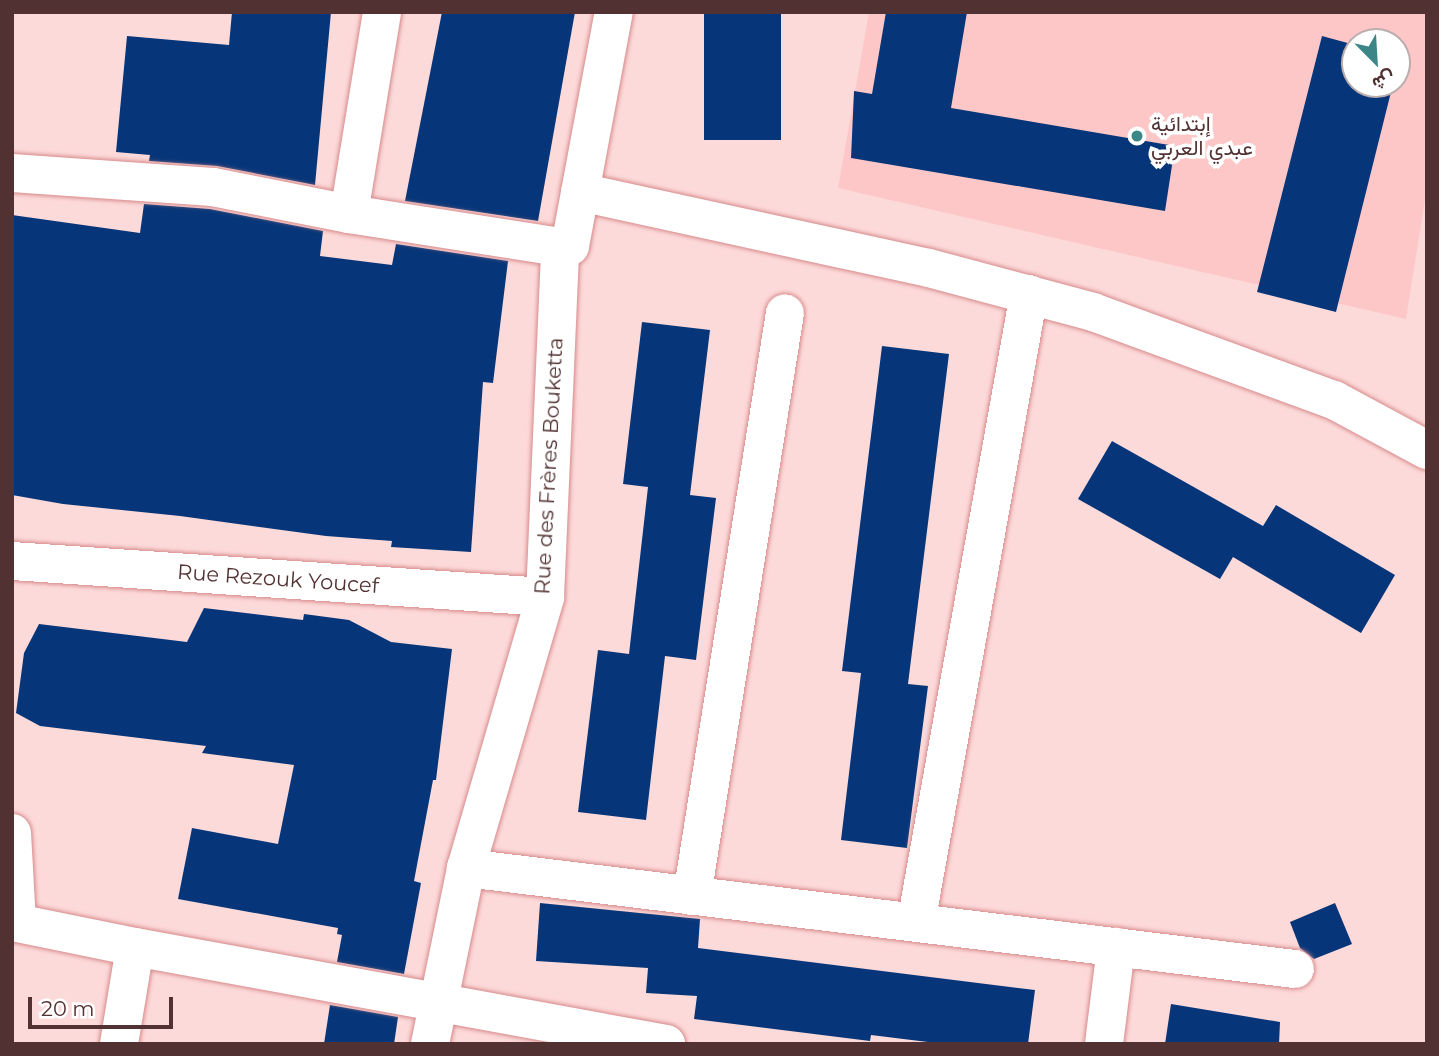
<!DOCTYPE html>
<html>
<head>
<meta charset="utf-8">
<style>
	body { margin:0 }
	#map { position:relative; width:1439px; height:1056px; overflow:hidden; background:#fddada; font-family:Montserrat,Vazirmatn,sans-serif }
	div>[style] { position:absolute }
	.built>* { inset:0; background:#fec7c7 }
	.building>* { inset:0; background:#063679; transform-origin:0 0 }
	.roads { filter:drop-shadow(0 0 2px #d78a8b) drop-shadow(0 0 2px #d78a8b) }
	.minor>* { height:38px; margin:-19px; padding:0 19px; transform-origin:19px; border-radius:19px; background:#fff }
	.secondary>* { height:38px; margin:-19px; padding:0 19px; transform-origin:19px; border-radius:19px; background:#fff }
	.dots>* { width:19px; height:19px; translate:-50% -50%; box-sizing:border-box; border:4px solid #fff; border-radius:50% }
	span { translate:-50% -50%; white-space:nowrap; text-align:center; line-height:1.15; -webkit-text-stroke:7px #fff; paint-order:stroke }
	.poi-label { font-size:21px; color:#523132 }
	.left { translate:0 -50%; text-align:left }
	.street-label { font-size:21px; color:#523132 }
	.frame { position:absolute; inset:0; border:14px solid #523132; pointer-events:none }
	.north { position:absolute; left:1341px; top:28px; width:70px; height:70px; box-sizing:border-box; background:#fff; border:2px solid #baadad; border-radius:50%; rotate:156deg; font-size:19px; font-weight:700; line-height:28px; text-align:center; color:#523132 }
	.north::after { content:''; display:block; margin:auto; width:24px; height:32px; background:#3d8688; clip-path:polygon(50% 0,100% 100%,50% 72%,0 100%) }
	.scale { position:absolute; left:28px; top:997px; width:145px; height:32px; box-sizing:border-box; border:4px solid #523132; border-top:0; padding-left:9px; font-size:21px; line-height:24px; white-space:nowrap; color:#523132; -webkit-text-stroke:5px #fff; paint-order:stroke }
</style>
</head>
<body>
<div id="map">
	<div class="built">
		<div style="clip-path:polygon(evenodd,869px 12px,1427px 12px,1427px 187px,1406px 319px,838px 188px,869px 12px,1355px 42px,1397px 42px,1397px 84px,1355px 84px,1355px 42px)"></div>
	</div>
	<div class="building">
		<div style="clip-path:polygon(232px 12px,331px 12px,315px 185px,217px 166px,149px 161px,150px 155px,116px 152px,127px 36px,229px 45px)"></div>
		<div style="clip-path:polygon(442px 12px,575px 12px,538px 221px,405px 201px)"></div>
		<div style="left:704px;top:12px;width:77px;height:128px"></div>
		<div style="clip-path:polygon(886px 12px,967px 12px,951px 108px,1175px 146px,1165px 211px,851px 158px,854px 91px,872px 94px)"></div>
		<div style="clip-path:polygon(1322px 36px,1355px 45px,1355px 84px,1393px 84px,1336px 312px,1257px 292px)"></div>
		<div style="clip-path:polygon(144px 204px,210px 209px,323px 231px,320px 256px,392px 265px,396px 244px,508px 261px,493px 383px,483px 382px,471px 552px,391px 547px,392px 541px,326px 536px,180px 516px,63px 504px,12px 495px,12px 215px,140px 233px)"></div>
		<div style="clip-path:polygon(642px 322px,710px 330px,690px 495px,716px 498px,696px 660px,665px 656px,646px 820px,578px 812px,598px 650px,629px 654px,648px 487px,623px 484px)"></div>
		<div style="clip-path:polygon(882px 346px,949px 354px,908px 684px,928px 686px,907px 848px,841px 840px,861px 673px,842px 671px)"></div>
		<div style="clip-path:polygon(1112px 441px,1263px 526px,1276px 505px,1395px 575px,1361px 633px,1233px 557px,1220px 579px,1078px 499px)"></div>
		<div style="clip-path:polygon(204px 608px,303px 620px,304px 614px,349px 620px,391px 642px,452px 649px,436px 780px,433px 780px,414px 881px,421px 883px,404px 974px,337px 962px,342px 935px,337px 934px,338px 928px,178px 899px,192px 828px,278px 844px,294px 765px,202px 753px,206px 746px,40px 726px,16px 713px,24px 653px,39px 624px,187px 642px)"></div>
		<div style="clip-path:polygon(540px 903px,700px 919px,698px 948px,1035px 990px,1028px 1044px,944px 1044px,871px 1035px,870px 1041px,694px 1019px,697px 996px,646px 993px,648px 968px,536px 961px)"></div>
		<div style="clip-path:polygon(1335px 903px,1352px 944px,1314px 959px,1300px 948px,1290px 922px)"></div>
		<div style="clip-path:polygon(1171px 1004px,1280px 1022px,1279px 1044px,1165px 1044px)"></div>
		<div style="clip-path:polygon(330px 1005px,398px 1017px,394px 1044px,324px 1044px)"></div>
	</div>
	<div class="roads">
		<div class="minor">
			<div style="left:12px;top:173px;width:201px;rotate:4deg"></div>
			<div style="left:213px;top:187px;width:139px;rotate:11.2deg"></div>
			<div style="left:349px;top:214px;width:214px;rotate:8.9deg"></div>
			<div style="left:580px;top:192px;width:357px;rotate:12.3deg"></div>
			<div style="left:929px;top:268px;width:170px;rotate:15deg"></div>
			<div style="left:1093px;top:312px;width:257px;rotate:20.1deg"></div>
			<div style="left:1334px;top:400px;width:106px;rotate:28.3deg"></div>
			<div style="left:349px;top:214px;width:205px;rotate:-80.7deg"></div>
			<div style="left:12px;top:561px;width:534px;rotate:3.86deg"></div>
			<div style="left:12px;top:833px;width:90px;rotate:86.8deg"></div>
			<div style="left:466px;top:868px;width:835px;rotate:6.95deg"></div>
			<div style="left:692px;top:896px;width:590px;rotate:-80.94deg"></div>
			<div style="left:12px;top:922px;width:126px;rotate:11.5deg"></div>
			<div style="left:135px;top:947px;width:540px;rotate:10.35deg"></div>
			<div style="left:916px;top:923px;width:639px;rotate:-79.82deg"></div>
			<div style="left:119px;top:1044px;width:98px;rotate:-80.6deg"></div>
			<div style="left:1104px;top:1044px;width:98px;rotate:-82.9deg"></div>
		</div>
		<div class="secondary">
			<div style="left:430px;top:1044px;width:180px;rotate:-78.4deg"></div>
			<div style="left:466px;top:868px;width:282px;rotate:-73.7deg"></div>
			<div style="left:545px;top:597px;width:350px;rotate:-87.5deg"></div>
			<div style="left:560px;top:247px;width:10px;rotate:-6deg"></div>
			<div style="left:570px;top:246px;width:238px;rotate:-79.4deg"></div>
		</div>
	</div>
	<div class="dots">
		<div style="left:1137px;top:136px;background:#3d8688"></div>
	</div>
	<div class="poi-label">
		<span class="left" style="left:1151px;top:136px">إبتدائية<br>عبدي العربي</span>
	</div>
	<div class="street-label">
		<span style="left:549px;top:466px;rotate:-87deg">Rue des Frères Bouketta</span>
		<span style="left:278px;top:579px;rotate:4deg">Rue Rezouk Youcef</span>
	</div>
	<div class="frame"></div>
	<div class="north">ش</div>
	<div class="scale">20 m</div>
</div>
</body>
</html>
